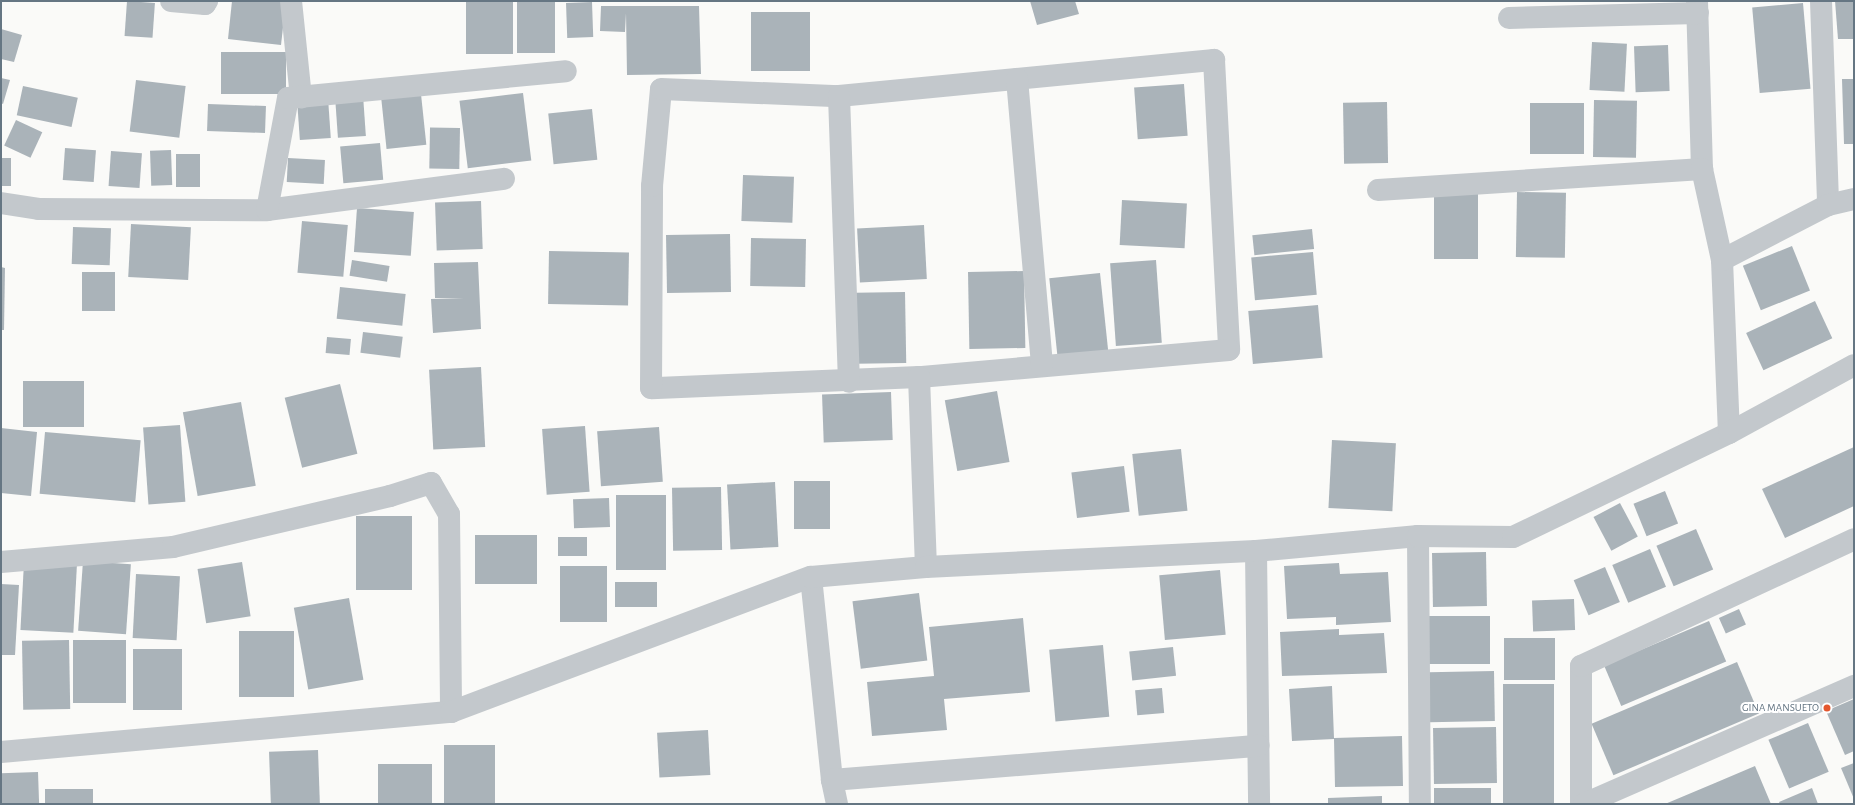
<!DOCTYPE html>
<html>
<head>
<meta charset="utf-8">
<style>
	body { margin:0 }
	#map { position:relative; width:1855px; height:805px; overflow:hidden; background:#fafaf8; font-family:"Alegreya Sans",sans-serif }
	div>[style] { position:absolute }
	.building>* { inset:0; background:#aab3b9; transform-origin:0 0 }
	.minor>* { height:22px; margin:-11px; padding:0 11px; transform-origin:11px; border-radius:11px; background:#c3c8cc }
	.dots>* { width:11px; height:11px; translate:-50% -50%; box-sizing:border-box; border:2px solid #fff; border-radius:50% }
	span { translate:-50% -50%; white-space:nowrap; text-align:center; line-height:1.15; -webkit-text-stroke:4px #fff; paint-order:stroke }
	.poi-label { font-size:11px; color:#657683 }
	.right { translate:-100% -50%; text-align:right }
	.frame { position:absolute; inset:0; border:2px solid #657683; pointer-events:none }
</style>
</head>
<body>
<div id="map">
	<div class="building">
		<div style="left:127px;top:1px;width:28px;height:35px;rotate:4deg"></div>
		<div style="clip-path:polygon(232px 1px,286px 1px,281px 45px,228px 39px)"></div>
		<div style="left:466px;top:1px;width:47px;height:53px"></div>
		<div style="left:517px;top:1px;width:38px;height:52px"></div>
		<div style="clip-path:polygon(1030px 1px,1075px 1px,1079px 14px,1037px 25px)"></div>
		<div style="clip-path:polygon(1835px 1px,1854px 1px,1854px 39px,1838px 39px)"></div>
		<div style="left:592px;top:2px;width:35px;height:26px;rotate:88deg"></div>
		<div style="left:1803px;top:3px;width:86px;height:51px;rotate:85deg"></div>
		<div style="clip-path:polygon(601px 6px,699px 6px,701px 74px,627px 75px,626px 13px,625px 32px,600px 31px)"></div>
		<div style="left:751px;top:12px;width:59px;height:59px"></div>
		<div style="clip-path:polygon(1px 29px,22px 35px,14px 62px,1px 59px)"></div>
		<div style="left:1592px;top:42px;width:35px;height:48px;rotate:3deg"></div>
		<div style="left:1668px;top:45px;width:46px;height:34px;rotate:88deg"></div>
		<div style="left:221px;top:52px;width:65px;height:42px"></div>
		<div style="clip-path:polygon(1px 78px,10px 80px,3px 104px,1px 103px)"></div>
		<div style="clip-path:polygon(1842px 79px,1854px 79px,1854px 144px,1844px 144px)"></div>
		<div style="left:136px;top:80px;width:50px;height:52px;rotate:7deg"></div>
		<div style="left:1184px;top:84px;width:52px;height:50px;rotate:86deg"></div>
		<div style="left:23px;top:86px;width:56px;height:30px;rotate:12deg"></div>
		<div style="left:523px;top:93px;width:68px;height:64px;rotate:83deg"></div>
		<div style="left:421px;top:94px;width:51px;height:40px;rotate:84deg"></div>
		<div style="left:363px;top:95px;width:41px;height:28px;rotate:86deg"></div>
		<div style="left:328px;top:98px;width:40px;height:31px;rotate:86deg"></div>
		<div style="left:1594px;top:100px;width:43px;height:57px;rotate:1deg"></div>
		<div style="left:1387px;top:102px;width:61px;height:44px;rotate:89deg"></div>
		<div style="left:1530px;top:103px;width:54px;height:51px"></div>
		<div style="left:208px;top:104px;width:58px;height:27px;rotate:2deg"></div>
		<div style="left:592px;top:109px;width:51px;height:44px;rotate:84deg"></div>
		<div style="left:16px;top:120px;width:29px;height:28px;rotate:25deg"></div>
		<div style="left:460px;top:128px;width:41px;height:30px;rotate:91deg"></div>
		<div style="left:380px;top:143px;width:37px;height:40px;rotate:85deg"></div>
		<div style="left:65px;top:148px;width:31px;height:32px;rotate:4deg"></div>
		<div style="left:171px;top:150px;width:35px;height:21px;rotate:88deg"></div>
		<div style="left:111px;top:151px;width:31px;height:35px;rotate:4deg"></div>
		<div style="left:176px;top:154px;width:24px;height:33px"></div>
		<div style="left:1px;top:158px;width:10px;height:28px"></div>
		<div style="left:288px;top:158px;width:37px;height:24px;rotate:3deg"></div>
		<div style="left:743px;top:175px;width:51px;height:46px;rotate:2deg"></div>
		<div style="left:1517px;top:192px;width:49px;height:65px;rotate:1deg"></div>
		<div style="left:1434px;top:193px;width:44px;height:66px"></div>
		<div style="left:1122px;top:200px;width:65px;height:45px;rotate:3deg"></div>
		<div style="left:481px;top:201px;width:48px;height:46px;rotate:88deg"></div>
		<div style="left:357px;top:208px;width:57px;height:44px;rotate:4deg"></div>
		<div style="left:302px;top:221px;width:46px;height:52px;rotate:5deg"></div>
		<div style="left:131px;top:224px;width:60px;height:53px;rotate:3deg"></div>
		<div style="left:924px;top:225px;width:54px;height:67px;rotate:87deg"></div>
		<div style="left:73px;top:227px;width:38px;height:37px;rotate:2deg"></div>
		<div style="left:1312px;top:229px;width:20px;height:60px;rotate:84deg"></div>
		<div style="left:730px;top:234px;width:58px;height:64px;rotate:89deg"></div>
		<div style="left:751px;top:238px;width:55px;height:48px;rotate:1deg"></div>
		<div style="left:1792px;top:246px;width:48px;height:53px;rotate:68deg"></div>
		<div style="left:549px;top:251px;width:80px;height:53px;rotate:1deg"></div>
		<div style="left:1313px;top:252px;width:43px;height:62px;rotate:85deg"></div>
		<div style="left:352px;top:260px;width:38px;height:16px;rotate:9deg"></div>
		<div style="left:1156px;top:260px;width:83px;height:46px;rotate:86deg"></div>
		<div style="clip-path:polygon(478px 262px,481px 329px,433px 333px,431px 299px,464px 298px,435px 298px,434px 263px)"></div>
		<div style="clip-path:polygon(1px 267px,5px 268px,4px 330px,1px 330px)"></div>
		<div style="left:1024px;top:271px;width:77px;height:56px;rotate:89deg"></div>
		<div style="left:82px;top:272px;width:33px;height:39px"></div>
		<div style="left:1100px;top:273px;width:83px;height:51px;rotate:84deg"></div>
		<div style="left:340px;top:287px;width:66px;height:32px;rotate:6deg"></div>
		<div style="left:905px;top:292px;width:71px;height:50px;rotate:89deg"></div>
		<div style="left:1815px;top:301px;width:41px;height:76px;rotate:65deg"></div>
		<div style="left:1318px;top:305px;width:53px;height:70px;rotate:85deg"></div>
		<div style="left:363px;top:332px;width:40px;height:21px;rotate:7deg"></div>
		<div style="left:327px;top:337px;width:24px;height:16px;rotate:5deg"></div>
		<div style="left:481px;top:367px;width:80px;height:52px;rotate:87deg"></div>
		<div style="left:23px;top:381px;width:61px;height:46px"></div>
		<div style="left:340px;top:384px;width:72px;height:57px;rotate:76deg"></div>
		<div style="left:997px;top:391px;width:72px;height:53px;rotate:80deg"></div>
		<div style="left:891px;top:392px;width:48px;height:69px;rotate:88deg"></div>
		<div style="left:241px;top:402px;width:85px;height:59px;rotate:80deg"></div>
		<div style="left:180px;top:425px;width:77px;height:37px;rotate:86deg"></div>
		<div style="left:585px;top:426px;width:66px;height:43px;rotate:86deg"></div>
		<div style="left:659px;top:427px;width:55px;height:62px;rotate:86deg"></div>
		<div style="clip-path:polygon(1px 428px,37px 432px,31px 496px,1px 493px)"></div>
		<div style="left:45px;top:432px;width:96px;height:62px;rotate:5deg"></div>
		<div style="left:1332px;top:440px;width:64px;height:68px;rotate:3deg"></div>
		<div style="clip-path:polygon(1854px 447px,1854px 506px,1785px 538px,1762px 489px)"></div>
		<div style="left:1181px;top:449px;width:62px;height:49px;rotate:84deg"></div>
		<div style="left:1124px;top:466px;width:46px;height:53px;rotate:83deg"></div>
		<div style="left:794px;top:481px;width:36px;height:48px"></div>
		<div style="left:775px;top:482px;width:65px;height:48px;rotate:87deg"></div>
		<div style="left:721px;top:487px;width:63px;height:49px;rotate:89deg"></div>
		<div style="left:1665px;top:491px;width:35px;height:34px;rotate:68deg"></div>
		<div style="left:616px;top:495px;width:50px;height:75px"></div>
		<div style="left:609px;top:498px;width:29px;height:36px;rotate:88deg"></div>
		<div style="left:1620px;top:503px;width:38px;height:30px;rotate:62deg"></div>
		<div style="left:356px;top:516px;width:56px;height:74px"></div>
		<div style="left:1696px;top:529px;width:44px;height:43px;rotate:67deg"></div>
		<div style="left:475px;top:535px;width:62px;height:49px"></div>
		<div style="left:558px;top:537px;width:29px;height:19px"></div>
		<div style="left:1650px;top:549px;width:41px;height:41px;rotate:67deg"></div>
		<div style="left:1486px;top:552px;width:54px;height:54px;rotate:89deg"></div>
		<div style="left:83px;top:561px;width:48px;height:70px;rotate:4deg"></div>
		<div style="left:24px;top:562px;width:53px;height:68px;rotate:3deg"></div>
		<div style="left:242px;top:562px;width:55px;height:45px;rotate:81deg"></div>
		<div style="clip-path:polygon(1339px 563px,1340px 574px,1388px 572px,1391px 622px,1336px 625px,1336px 617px,1287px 619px,1284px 566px)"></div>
		<div style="left:560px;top:566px;width:47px;height:56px"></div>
		<div style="left:1605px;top:567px;width:38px;height:34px;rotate:67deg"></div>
		<div style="left:1220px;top:570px;width:65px;height:61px;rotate:85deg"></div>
		<div style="left:136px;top:574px;width:44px;height:64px;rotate:3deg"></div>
		<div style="left:615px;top:582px;width:42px;height:25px"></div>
		<div style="clip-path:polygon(1px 584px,19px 585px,15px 655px,1px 655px)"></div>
		<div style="left:919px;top:593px;width:68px;height:67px;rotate:83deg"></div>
		<div style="left:349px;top:598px;width:83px;height:56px;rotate:80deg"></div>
		<div style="left:1574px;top:599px;width:31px;height:42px;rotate:88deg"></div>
		<div style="left:1739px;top:609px;width:17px;height:22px;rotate:66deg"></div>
		<div style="left:1490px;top:616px;width:48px;height:61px;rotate:90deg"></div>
		<div style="clip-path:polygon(1023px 618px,1030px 692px,944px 699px,947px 730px,872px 736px,867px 682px,934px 676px,929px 627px)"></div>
		<div style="left:1709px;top:621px;width:44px;height:114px;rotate:67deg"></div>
		<div style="clip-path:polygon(1339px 629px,1339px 635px,1384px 633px,1387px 673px,1282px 676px,1280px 632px)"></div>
		<div style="left:239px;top:631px;width:55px;height:66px"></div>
		<div style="left:1555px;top:638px;width:42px;height:51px;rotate:90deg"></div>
		<div style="left:69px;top:640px;width:69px;height:47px;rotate:89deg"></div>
		<div style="left:73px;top:640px;width:53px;height:63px"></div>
		<div style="left:1103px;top:645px;width:72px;height:54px;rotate:85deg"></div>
		<div style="left:1173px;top:647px;width:29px;height:44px;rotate:84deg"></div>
		<div style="left:133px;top:649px;width:49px;height:61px"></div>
		<div style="left:1737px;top:662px;width:56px;height:158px;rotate:67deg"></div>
		<div style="left:1494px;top:671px;width:50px;height:65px;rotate:89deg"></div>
		<div style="left:1503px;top:684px;width:51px;height:120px"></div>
		<div style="clip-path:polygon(1332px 686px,1334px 738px,1402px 736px,1403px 786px,1335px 787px,1334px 739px,1292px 741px,1289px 689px)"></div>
		<div style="left:1162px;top:688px;width:25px;height:27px;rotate:85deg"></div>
		<div style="clip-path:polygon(1854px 699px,1854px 751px,1845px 755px,1826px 711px)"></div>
		<div style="left:1808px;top:723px;width:53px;height:43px;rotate:67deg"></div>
		<div style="left:1496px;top:727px;width:56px;height:63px;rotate:89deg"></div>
		<div style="left:708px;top:730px;width:45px;height:51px;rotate:87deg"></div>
		<div style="left:444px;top:745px;width:51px;height:59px"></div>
		<div style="left:318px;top:750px;width:54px;height:49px;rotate:88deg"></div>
		<div style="clip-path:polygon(1854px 763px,1854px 799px,1841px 768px)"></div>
		<div style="left:378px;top:764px;width:54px;height:40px"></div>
		<div style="clip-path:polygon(1755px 766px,1771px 804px,1665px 804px,1715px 783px)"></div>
		<div style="left:38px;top:772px;width:32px;height:37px;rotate:88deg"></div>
		<div style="left:1491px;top:788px;width:16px;height:57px;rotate:90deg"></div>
		<div style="clip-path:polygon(1812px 788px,1818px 804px,1780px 804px,1779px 802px)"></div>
		<div style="left:93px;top:789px;width:15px;height:48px;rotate:90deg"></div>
		<div style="clip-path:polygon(1382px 796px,1382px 804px,1328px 804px,1328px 798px)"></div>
	</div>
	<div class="minor">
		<div style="left:171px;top:1px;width:34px;rotate:5deg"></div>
		<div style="left:205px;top:4px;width:4px;rotate:-56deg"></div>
		<div style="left:291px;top:1px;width:97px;rotate:84.1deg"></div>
		<div style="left:1697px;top:1px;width:168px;rotate:88.3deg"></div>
		<div style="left:1821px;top:1px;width:204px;rotate:88deg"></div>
		<div style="left:1509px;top:18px;width:189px;rotate:-1.5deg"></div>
		<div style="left:1214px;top:60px;width:290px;rotate:87deg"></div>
		<div style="left:1229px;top:350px;width:311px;rotate:175deg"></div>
		<div style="left:919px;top:377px;width:268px;rotate:177.6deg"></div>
		<div style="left:651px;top:388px;width:202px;rotate:-89.7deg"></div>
		<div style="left:652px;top:186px;width:97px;rotate:-84.7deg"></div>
		<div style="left:661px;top:89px;width:178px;rotate:2.3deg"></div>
		<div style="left:839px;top:96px;width:377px;rotate:-5.5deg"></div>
		<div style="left:1017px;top:79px;width:288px;rotate:85deg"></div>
		<div style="left:839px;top:96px;width:286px;rotate:88deg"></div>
		<div style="left:1378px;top:190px;width:325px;rotate:-3.7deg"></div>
		<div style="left:1702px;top:169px;width:93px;rotate:77.6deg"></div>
		<div style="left:1722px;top:260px;width:173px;rotate:87.7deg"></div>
		<div style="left:1px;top:203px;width:38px;rotate:9deg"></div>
		<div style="left:39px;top:209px;width:228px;rotate:0.3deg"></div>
		<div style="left:267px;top:210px;width:239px;rotate:-7.5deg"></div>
		<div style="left:267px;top:210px;width:114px;rotate:-79.4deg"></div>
		<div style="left:288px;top:98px;width:279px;rotate:-5.5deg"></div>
		<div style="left:1722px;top:260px;width:119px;rotate:-27.4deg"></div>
		<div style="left:1828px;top:205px;width:27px;rotate:-13deg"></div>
		<div style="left:919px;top:377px;width:190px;rotate:87.9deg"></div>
		<div style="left:1418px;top:536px;width:268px;rotate:89.6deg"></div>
		<div style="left:1256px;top:551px;width:253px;rotate:89.3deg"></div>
		<div style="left:1px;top:562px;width:173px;rotate:-5deg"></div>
		<div style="left:173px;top:547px;width:223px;rotate:-13.2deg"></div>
		<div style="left:390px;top:496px;width:43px;rotate:-17.6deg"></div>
		<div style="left:431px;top:483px;width:36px;rotate:60deg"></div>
		<div style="left:449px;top:514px;width:198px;rotate:89.4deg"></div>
		<div style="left:811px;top:577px;width:204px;rotate:84.1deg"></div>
		<div style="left:1px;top:752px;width:452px;rotate:-5.1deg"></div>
		<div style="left:451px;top:712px;width:384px;rotate:-20.6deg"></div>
		<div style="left:811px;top:577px;width:115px;rotate:-5deg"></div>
		<div style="left:926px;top:567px;width:330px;rotate:-2.8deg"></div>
		<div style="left:1256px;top:551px;width:163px;rotate:-5.3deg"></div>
		<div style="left:1418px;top:536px;width:95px;rotate:0.6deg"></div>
		<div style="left:1513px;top:537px;width:240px;rotate:-25.7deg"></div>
		<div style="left:1729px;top:433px;width:142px;rotate:-28.5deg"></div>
		<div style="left:837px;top:804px;width:25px;rotate:-102deg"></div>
		<div style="left:832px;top:780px;width:428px;rotate:-4.6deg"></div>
		<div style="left:1581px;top:804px;width:138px;rotate:-90deg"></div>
		<div style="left:1581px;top:666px;width:301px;rotate:-24.9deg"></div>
		<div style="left:1584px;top:804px;width:295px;rotate:-23.6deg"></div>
	</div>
	<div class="dots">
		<div style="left:1827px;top:708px;background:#e4572e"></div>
	</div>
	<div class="poi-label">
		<span class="right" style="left:1819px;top:708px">GINA MANSUETO</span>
	</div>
	<div class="frame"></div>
</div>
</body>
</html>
